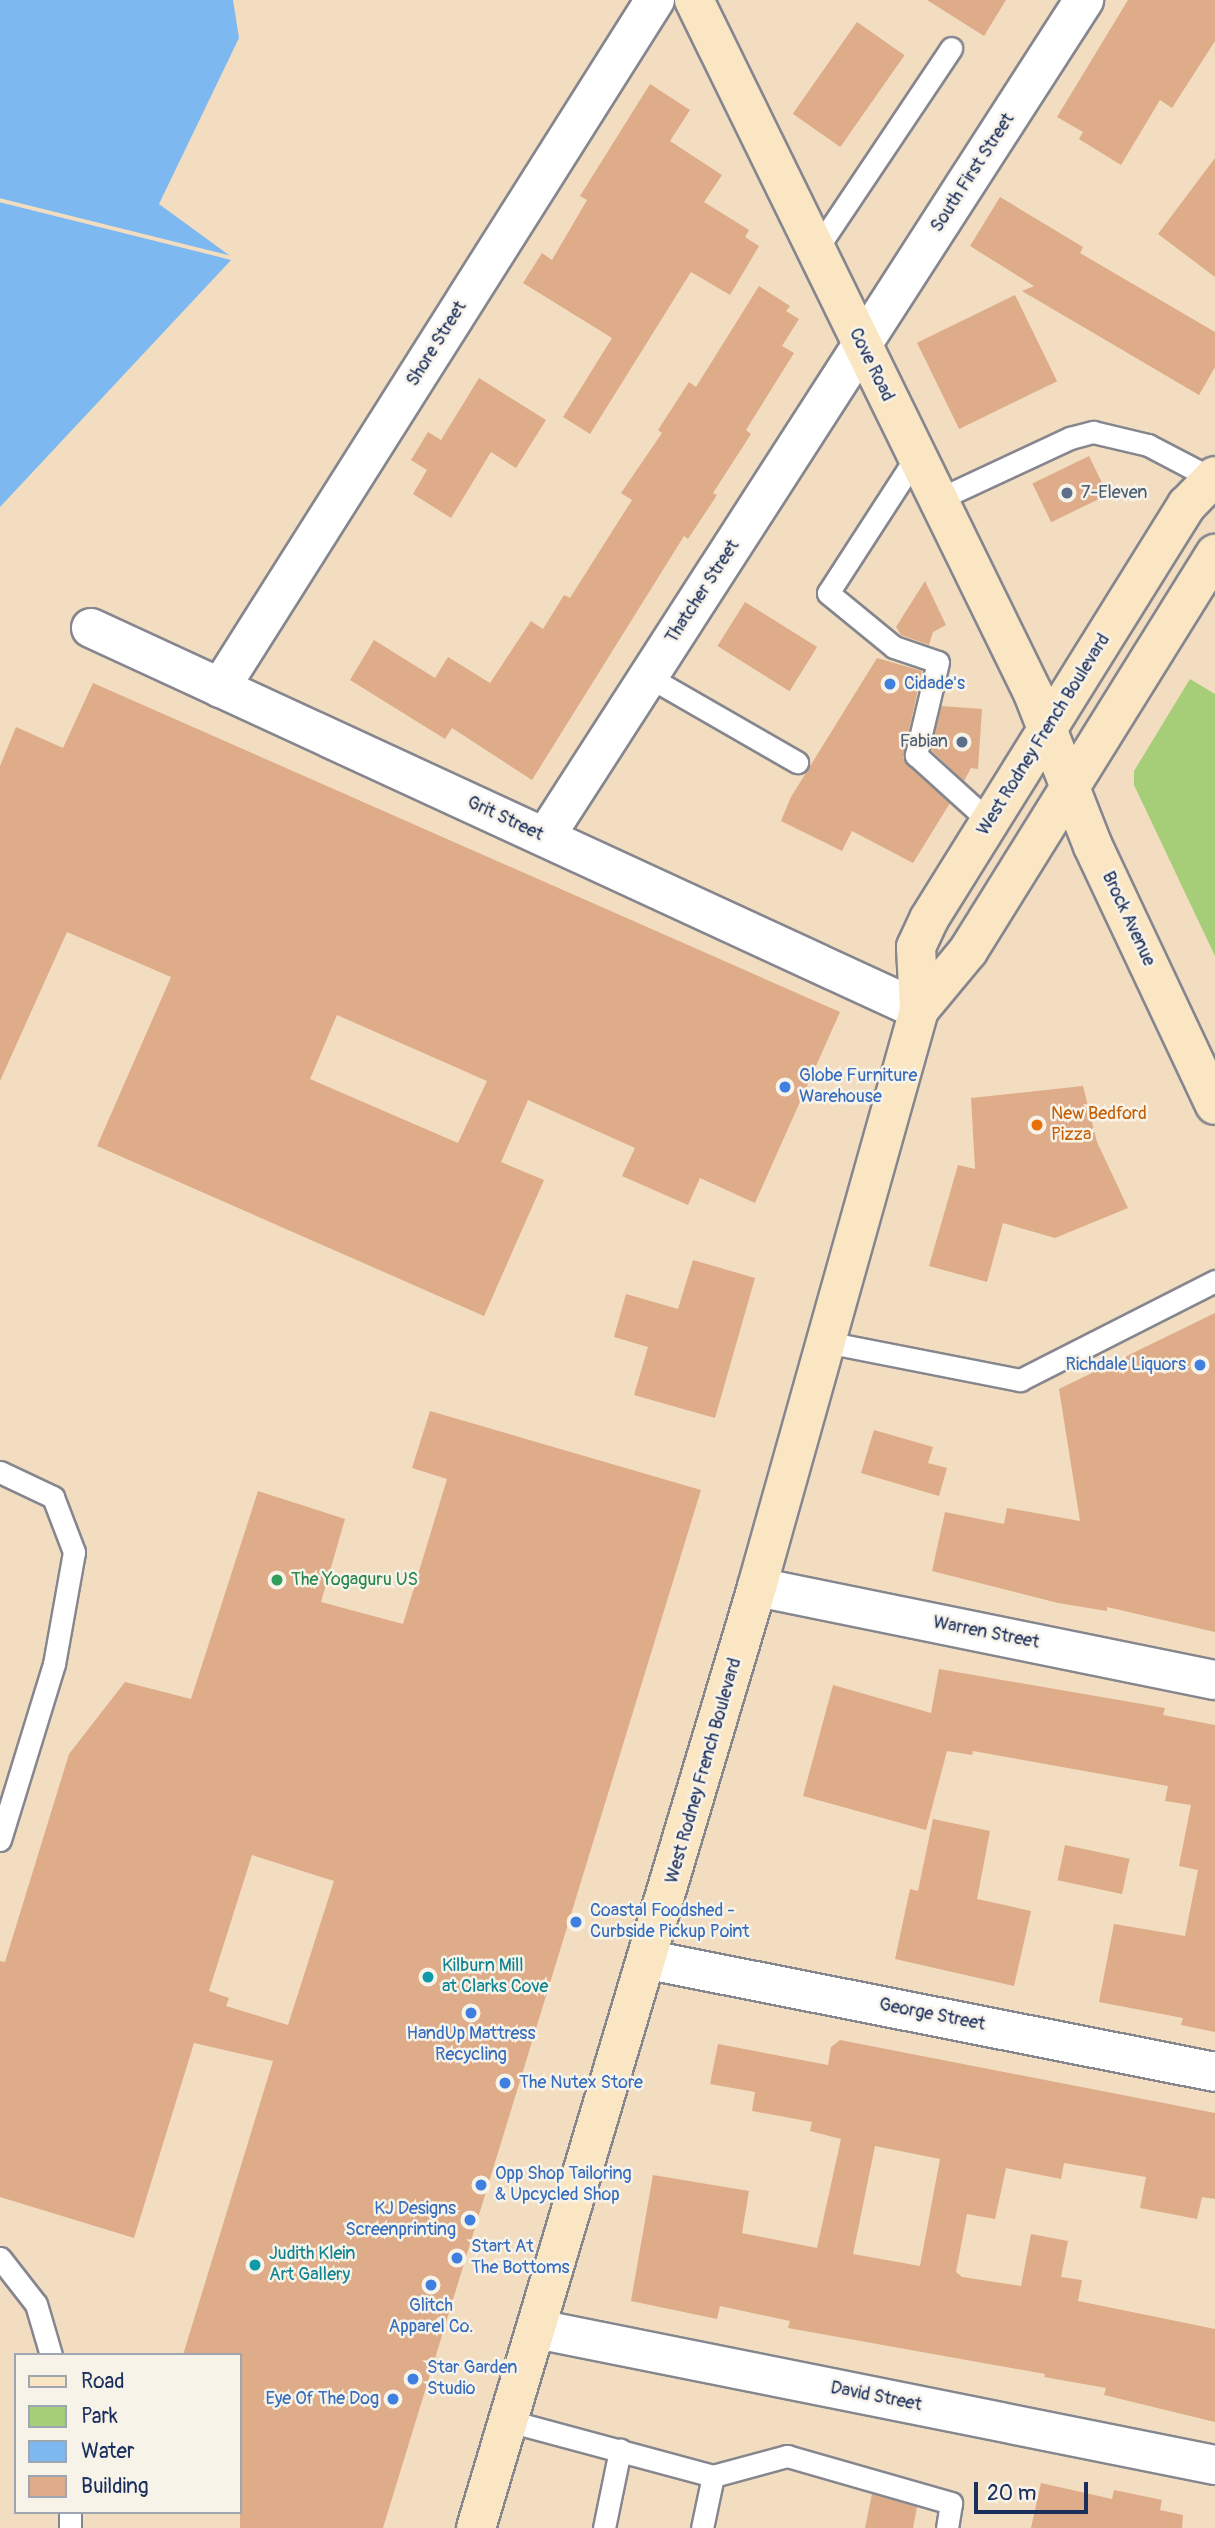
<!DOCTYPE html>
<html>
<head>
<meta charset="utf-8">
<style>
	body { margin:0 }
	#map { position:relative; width:1215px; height:2528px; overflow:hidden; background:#f2ddc0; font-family:Pangolin,sans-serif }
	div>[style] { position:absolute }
	.green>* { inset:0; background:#a6ce79 }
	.water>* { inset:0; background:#7db9f0 }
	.pier>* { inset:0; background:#f2ddc0; transform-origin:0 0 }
	.building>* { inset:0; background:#deac88; transform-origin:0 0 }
	.roads { filter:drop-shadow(2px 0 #86868f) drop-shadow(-2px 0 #86868f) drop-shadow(0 2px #86868f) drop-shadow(0 -2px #86868f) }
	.service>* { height:21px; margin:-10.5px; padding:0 10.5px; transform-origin:10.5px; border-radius:10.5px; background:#fff }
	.minor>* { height:38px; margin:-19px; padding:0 19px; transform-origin:19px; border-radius:19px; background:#fff }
	.secondary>* { height:38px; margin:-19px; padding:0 19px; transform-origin:19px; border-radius:19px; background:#fbe6c3 }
	.dots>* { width:19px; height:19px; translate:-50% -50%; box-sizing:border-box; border:4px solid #f7f3e8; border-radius:50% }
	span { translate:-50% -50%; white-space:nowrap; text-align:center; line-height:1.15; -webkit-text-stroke:5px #f7f3e8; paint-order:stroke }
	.street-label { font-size:18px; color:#1b2f5e }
	.service-label { font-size:18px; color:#4e5e75 }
	.left { translate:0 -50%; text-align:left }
	.right { translate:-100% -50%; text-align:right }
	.shop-label { font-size:18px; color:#366cbe }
	.food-label { font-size:18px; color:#c56008 }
	.leisure-label { font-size:18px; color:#27864d }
	.culture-label { font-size:18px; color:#0d838f }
	.legend { position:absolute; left:14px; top:2353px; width:228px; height:161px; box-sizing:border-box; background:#f7f3e8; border:2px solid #9fa5b1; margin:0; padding:9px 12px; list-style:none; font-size:21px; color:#1b2f5e }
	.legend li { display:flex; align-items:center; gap:14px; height:35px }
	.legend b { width:35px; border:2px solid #9fa5b1 }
	.scale { position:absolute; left:974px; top:2482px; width:114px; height:32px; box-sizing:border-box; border:4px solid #1b2f5e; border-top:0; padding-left:9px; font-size:21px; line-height:24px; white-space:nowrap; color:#1b2f5e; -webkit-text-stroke:5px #f7f3e8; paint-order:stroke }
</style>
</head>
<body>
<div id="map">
	<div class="green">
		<div style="clip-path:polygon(1190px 679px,1215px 694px,1215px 956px,1134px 785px,1134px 771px)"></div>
	</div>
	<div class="water">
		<div style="clip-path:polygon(0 0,233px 0,239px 38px,159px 204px,233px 258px,0 507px)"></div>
	</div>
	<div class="pier">
		<div style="left:236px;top:257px;width:4px;height:344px;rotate:104deg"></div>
	</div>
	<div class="building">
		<div style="clip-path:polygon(927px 0,1006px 0,984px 36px)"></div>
		<div style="clip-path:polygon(1128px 0,1215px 0,1215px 41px,1172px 108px,1160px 100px,1121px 165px,1079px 139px,1083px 132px,1057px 117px)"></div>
		<div style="left:857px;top:22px;width:58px;height:112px;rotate:35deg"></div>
		<div style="clip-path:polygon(650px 84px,690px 110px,670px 141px,722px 175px,704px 202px,749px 230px,745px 237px,759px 246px,730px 295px,691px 272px,590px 434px,563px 417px,612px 338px,523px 283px,542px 253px,552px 260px,587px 200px,580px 196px)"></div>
		<div style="clip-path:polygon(1215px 158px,1215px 277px,1158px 234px)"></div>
		<div style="clip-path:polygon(1000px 197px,1083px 247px,1080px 253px,1215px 332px,1215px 367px,1199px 395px,1022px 291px,1034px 286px,970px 246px)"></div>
		<div style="clip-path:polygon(759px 286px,790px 306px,786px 311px,799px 319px,782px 346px,794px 353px,746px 430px,751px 434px,713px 493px,717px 495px,688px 539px,684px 536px,532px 780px,452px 728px,445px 739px,350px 680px,374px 640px,435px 678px,448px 657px,490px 683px,531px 621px,543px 629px,564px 595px,570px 598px,632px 500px,621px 493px,662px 433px,658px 430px,689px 382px,696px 387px)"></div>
		<div style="left:1015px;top:295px;width:96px;height:109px;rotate:64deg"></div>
		<div style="clip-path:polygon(479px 378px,546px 420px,516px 468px,491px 452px,451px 518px,413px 494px,427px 470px,411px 460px,428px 432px,441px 440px)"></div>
		<div style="left:1089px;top:456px;width:43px;height:63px;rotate:64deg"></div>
		<div style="clip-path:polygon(925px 581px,946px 625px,933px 632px,929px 645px,901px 635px,896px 627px)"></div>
		<div style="left:745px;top:602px;width:85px;height:52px;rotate:32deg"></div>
		<div style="clip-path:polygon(877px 658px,922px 671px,903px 758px,950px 803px,913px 863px,852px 831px,842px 851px,781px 821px,791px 797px)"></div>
		<div style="clip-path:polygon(evenodd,93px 683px,840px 1012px,755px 1203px,700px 1178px,688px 1205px,622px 1176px,635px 1148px,528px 1100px,501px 1162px,544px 1180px,484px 1316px,97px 1146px,171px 977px,67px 932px,0 1081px,0 766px,16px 727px,63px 748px,93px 683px,337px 1015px,487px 1081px,458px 1143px,310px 1079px,337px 1015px)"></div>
		<div style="clip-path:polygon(941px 706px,982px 709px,978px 769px,971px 768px,964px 781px,931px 750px)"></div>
		<div style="clip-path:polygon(1083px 1086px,1097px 1142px,1128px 1208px,1055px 1238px,1003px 1223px,987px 1282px,929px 1266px,958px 1165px,975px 1169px,971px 1098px)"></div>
		<div style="clip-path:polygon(693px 1260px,755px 1278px,715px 1418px,634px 1395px,648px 1347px,614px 1337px,626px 1294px,678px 1309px)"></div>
		<div style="clip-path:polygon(1215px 1313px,1215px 1632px,1107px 1607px,1107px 1611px,1058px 1603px,932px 1571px,945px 1512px,1004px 1524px,1007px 1508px,1080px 1521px,1059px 1389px)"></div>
		<div style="clip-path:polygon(evenodd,430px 1411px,701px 1490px,383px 2528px,240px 2528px,240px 2355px,183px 2355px,273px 2061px,194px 2043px,134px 2238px,0 2197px,0 1961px,5px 1962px,69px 1754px,125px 1682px,191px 1699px,258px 1491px,345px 1519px,321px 1602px,403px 1624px,447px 1479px,412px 1468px,430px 1411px,252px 1855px,334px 1881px,288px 2025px,226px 2006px,229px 1998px,209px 1991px,252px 1855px)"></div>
		<div style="clip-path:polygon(874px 1430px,933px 1447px,928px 1463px,947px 1468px,939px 1496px,861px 1473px)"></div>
		<div style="clip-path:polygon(939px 1669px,1165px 1708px,1163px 1715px,1215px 1725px,1215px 2032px,1181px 2025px,1183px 2018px,1099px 2002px,1114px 1924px,1185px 1936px,1198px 1870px,1179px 1866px,1191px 1805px,1165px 1801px,1168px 1786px,973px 1751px,972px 1755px,947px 1751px,926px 1830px,803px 1796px,833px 1685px,931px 1713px)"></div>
		<div style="clip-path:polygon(933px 1819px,990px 1831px,977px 1899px,1031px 1911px,1014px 1986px,895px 1959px,910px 1889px,918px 1891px)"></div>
		<div style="left:1065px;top:1845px;width:66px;height:36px;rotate:12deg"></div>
		<div style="clip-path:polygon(evenodd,840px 2040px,1215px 2113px,1215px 2199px,1202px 2197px,1197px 2219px,1140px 2208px,1146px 2177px,1064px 2163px,1061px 2179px,1006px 2168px,995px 2219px,967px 2214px,956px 2272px,962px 2277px,1021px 2286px,1031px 2234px,1068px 2241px,1061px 2277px,1082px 2280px,1078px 2301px,1215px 2329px,1215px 2422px,1104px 2395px,1106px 2388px,1044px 2377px,1045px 2374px,788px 2328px,790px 2321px,720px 2306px,717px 2319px,631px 2301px,653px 2175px,749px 2191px,742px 2233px,817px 2248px,841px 2139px,810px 2131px,812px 2122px,752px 2111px,755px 2092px,710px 2084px,718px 2044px,828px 2065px,831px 2047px,840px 2040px,875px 2146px,940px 2159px,920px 2266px,853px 2254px,875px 2146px)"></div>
		<div style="clip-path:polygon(1041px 2483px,1112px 2499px,1114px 2490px,1162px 2500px,1160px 2510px,1183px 2515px,1182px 2528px,1031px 2528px)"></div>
		<div style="clip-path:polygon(872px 2494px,917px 2507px,913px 2528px,865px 2528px)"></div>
	</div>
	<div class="roads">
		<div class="service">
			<div style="left:816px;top:250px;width:243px;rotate:-56.2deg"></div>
			<div style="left:916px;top:457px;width:162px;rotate:122.9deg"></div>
			<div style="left:828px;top:593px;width:85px;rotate:39.3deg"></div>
			<div style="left:894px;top:647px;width:46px;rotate:18.8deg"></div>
			<div style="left:938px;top:662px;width:96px;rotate:103.3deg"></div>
			<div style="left:916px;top:755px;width:100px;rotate:42.2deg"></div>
			<div style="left:937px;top:500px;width:147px;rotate:-25deg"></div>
			<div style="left:1070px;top:438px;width:24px;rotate:-15deg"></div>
			<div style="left:1093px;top:432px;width:57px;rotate:13.3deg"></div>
			<div style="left:1148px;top:445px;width:73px;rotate:27.6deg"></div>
			<div style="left:649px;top:677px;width:171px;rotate:29.9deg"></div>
			<div style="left:826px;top:1342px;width:198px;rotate:11.1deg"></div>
			<div style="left:1020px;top:1380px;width:219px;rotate:-26.9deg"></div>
			<div style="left:0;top:1472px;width:59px;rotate:25.3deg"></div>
			<div style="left:53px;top:1497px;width:59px;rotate:69.1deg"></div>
			<div style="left:74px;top:1552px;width:114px;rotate:100.1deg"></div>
			<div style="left:54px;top:1664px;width:184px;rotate:107.1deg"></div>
			<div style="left:0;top:2258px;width:58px;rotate:52deg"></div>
			<div style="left:36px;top:2304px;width:53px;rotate:73.6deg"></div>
			<div style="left:509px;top:2421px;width:211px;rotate:15.1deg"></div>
			<div style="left:713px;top:2476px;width:53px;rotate:101.9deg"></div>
			<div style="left:713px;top:2476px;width:77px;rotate:-15.1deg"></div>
			<div style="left:787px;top:2456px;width:171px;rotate:16deg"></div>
			<div style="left:951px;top:2503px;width:25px;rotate:99deg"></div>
			<div style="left:70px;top:2512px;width:16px;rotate:90deg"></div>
			<div style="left:604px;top:2528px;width:80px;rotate:-78.4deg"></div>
		</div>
		<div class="minor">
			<div style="left:91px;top:628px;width:912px;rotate:24.77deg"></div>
			<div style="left:220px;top:688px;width:814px;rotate:-57.7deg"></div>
			<div style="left:545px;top:837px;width:996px;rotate:-57.22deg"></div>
			<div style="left:757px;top:1587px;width:467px;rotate:11.5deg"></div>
			<div style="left:649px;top:1960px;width:577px;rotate:11.19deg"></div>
			<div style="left:537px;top:2329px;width:692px;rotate:11.34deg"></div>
		</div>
		<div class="secondary">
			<div style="left:694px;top:0;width:771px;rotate:63.93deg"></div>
			<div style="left:1033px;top:693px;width:164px;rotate:68.6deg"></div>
			<div style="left:1093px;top:846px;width:286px;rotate:64.8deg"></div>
			<div style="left:919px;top:1010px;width:77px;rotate:-50.3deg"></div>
			<div style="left:968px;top:951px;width:468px;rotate:-58.1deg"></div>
			<div style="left:476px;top:2528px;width:982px;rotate:-73.37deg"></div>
			<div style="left:757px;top:1587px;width:599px;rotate:-74.32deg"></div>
			<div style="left:919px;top:1010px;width:63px;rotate:-92.7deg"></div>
			<div style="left:916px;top:947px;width:31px;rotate:-65deg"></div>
			<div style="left:929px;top:919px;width:488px;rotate:-58.1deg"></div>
			<div style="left:1187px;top:505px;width:40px;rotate:-46deg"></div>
		</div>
	</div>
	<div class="dots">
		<div style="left:1067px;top:493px;background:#5c6f8a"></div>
		<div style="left:890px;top:684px;background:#3f7fe0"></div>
		<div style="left:962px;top:742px;background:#5c6f8a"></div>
		<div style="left:785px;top:1087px;background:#3f7fe0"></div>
		<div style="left:1037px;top:1125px;background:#e8710a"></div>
		<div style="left:1200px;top:1365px;background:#3f7fe0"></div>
		<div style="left:277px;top:1580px;background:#2e9e5b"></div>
		<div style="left:576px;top:1922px;background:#3f7fe0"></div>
		<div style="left:428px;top:1977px;background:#0f9aa8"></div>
		<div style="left:471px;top:2013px;background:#3f7fe0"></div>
		<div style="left:505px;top:2083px;background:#3f7fe0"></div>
		<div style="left:481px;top:2185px;background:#3f7fe0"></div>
		<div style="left:470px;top:2220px;background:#3f7fe0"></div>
		<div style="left:457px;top:2258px;background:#3f7fe0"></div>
		<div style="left:255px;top:2265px;background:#0f9aa8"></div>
		<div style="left:431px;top:2285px;background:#3f7fe0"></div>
		<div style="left:413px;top:2379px;background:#3f7fe0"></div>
		<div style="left:393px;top:2399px;background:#3f7fe0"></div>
	</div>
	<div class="street-label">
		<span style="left:973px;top:173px;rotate:-57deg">South First Street</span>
		<span style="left:437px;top:344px;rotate:-58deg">Shore Street</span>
		<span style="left:871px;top:365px;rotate:64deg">Cove Road</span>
		<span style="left:703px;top:592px;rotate:-57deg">Thatcher Street</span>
		<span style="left:1044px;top:735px;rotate:-58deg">West Rodney French Boulevard</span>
		<span style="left:505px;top:819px;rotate:25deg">Grit Street</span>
		<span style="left:1128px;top:919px;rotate:65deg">Brock Avenue</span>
		<span style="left:986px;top:1633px;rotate:11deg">Warren Street</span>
		<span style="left:704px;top:1771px;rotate:-74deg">West Rodney French Boulevard</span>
		<span style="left:932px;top:2015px;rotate:11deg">George Street</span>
		<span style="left:876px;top:2397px;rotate:11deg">David Street</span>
	</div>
	<div class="service-label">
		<span class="left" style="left:1081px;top:493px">7-Eleven</span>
		<span class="right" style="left:948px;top:742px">Fabian</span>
	</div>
	<div class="shop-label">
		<span class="left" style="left:904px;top:684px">Cidade's</span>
		<span class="left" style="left:799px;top:1087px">Globe Furniture<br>Warehouse</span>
		<span class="right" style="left:1186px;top:1365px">Richdale Liquors</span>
		<span class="left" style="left:590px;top:1922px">Coastal Foodshed -<br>Curbside Pickup Point</span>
		<span style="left:471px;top:2045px">HandUp Mattress<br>Recycling</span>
		<span class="left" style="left:519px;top:2083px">The Nutex Store</span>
		<span class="left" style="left:495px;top:2185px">Opp Shop Tailoring<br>&amp; Upcycled Shop</span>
		<span class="right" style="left:456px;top:2220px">KJ Designs<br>Screenprinting</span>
		<span class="left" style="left:471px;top:2258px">Start At<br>The Bottoms</span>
		<span style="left:431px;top:2317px">Glitch<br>Apparel Co.</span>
		<span class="left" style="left:427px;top:2379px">Star Garden<br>Studio</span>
		<span class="right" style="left:379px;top:2399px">Eye Of The Dog</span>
	</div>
	<div class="food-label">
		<span class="left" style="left:1051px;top:1125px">New Bedford<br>Pizza</span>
	</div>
	<div class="leisure-label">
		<span class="left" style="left:291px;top:1580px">The Yogaguru US</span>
	</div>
	<div class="culture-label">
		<span class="left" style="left:442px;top:1977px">Kilburn Mill<br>at Clarks Cove</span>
		<span class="left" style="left:269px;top:2265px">Judith Klein<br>Art Gallery</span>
	</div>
	<ul class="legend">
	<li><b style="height:9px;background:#fbe6c3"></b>Road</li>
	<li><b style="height:19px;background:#a6ce79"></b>Park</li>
	<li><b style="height:19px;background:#7db9f0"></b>Water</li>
	<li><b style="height:19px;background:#deac88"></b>Building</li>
	</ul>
	<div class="scale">20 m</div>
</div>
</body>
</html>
